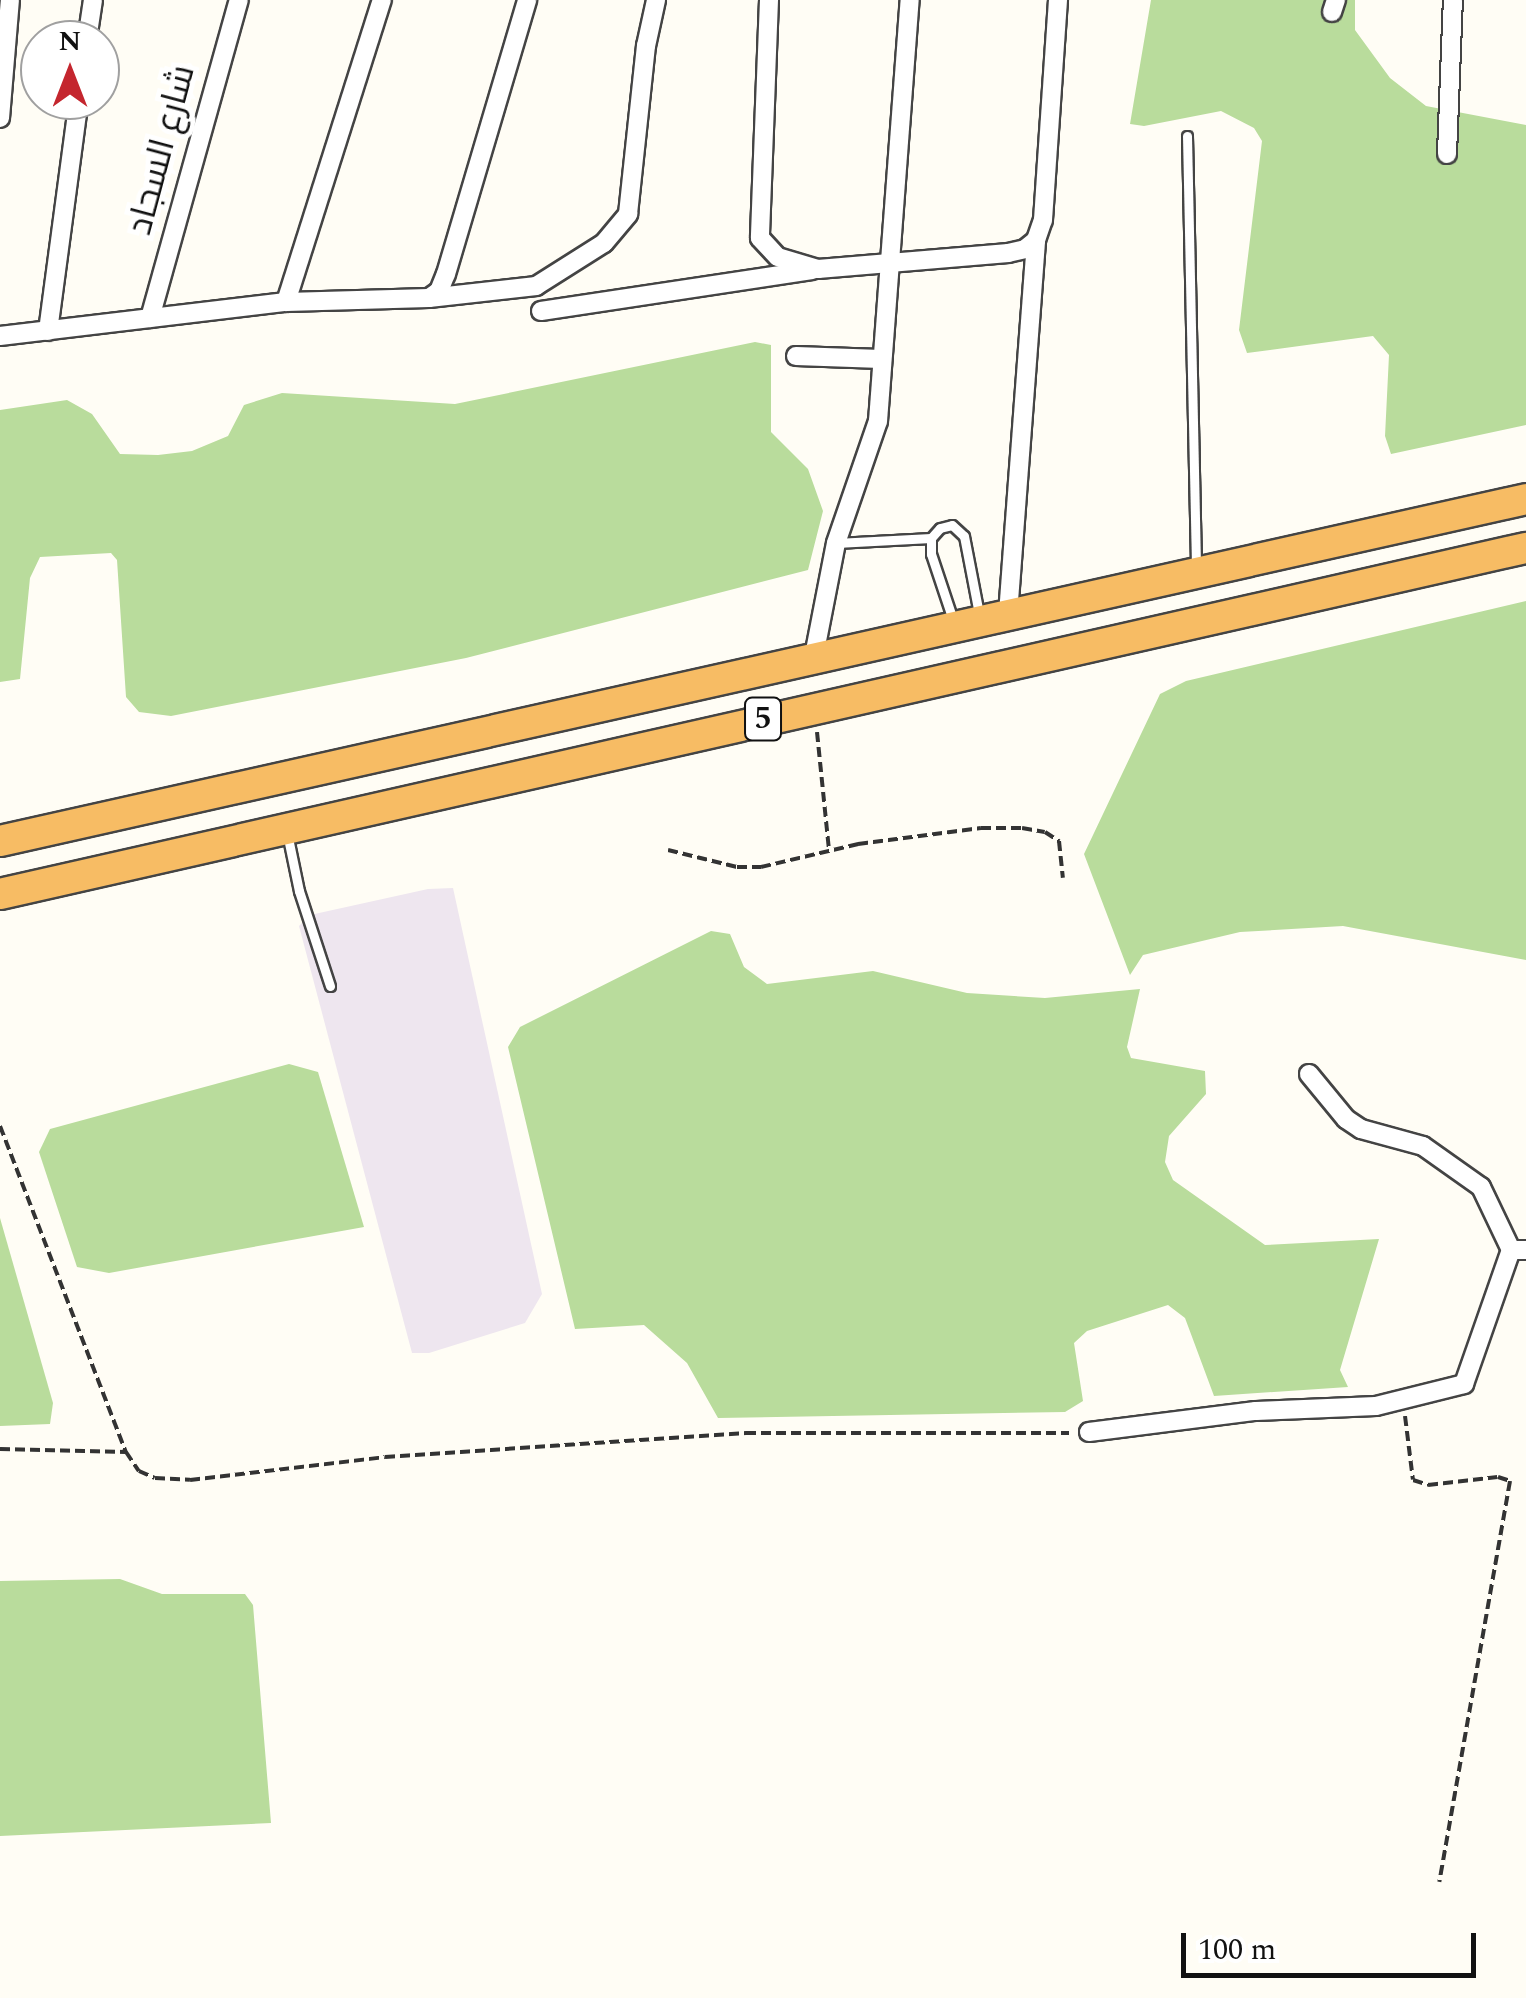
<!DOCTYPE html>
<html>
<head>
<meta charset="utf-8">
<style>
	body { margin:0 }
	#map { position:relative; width:1526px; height:1998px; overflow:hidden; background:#fffdf5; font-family:Spectral,Cairo,serif }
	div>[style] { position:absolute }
	.industrial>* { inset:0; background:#eee6ef }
	.forest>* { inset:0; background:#b9dc9c }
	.path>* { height:4px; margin-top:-2px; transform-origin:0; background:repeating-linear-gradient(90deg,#333 0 10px,transparent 0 15px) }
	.roads { filter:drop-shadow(2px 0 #444) drop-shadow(-2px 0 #444) drop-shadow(0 2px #444) drop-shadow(0 -2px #444) }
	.service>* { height:9px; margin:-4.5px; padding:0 4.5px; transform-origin:4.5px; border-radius:4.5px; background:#fff }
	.minor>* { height:18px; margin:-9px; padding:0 9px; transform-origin:9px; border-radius:9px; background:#fff }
	.trunk>* { height:30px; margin:-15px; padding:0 15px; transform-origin:15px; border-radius:15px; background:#f7bc64 }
	span { translate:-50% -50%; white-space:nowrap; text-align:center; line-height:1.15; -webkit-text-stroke:10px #fff; paint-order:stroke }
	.shield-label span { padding:2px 8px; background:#fff; border:2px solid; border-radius:8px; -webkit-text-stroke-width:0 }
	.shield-label { font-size:32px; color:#111; font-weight:700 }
	.street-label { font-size:35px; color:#111 }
	.north { position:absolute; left:20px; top:20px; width:100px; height:100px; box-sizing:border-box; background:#fff; border:2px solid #a0a0a0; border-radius:50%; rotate:0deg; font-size:28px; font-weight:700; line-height:40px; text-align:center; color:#111 }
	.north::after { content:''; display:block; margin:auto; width:35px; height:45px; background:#c4262e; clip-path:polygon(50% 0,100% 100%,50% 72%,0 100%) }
	.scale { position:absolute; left:1181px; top:1933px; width:295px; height:45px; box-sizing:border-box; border:5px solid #111; border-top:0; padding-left:12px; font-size:30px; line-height:35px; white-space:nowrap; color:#111; -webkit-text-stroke:8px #fff; paint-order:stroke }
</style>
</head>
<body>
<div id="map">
	<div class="industrial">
		<div style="clip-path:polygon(453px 888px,542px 1294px,525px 1323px,429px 1353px,412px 1353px,299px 926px,310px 915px,428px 889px)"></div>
	</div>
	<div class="forest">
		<div style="clip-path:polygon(1151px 0,1355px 0,1355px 30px,1390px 78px,1426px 106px,1526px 125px,1526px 425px,1391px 454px,1385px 436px,1389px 355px,1373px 336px,1247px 353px,1239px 330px,1262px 141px,1254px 128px,1221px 111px,1144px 126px,1130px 124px)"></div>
		<div style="clip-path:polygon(755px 342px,771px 345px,771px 432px,808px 469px,823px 511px,808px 570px,466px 658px,171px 716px,139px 712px,126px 697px,117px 560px,111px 553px,40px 557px,30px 578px,20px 679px,0 682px,0 410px,67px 400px,92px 414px,120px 454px,158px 455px,192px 451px,228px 436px,244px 405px,282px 393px,455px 404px)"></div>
		<div style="clip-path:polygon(1526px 601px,1526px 960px,1343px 926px,1240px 932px,1143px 955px,1130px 975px,1084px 854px,1160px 694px,1186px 681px)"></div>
		<div style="clip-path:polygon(711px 931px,730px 934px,744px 967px,767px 984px,873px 971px,967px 993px,1045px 998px,1140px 989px,1127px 1047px,1131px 1058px,1205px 1071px,1206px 1094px,1169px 1136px,1165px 1162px,1173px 1180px,1265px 1245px,1379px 1239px,1340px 1370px,1348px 1387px,1214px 1396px,1185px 1318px,1168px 1305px,1087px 1331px,1074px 1343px,1083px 1401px,1065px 1412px,718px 1418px,687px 1363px,644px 1325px,575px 1329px,508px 1047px,520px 1027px)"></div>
		<div style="clip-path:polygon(289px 1064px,318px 1072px,364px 1227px,109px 1273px,77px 1267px,39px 1152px,50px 1129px)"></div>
		<div style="clip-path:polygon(0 1218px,53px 1403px,50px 1424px,0 1426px)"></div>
		<div style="clip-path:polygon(120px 1579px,162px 1594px,245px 1594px,253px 1605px,271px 1823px,0 1836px,0 1581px)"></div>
	</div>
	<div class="path">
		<div style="left:817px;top:732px;width:119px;rotate:84.2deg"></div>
		<div style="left:668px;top:850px;width:71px;rotate:13.8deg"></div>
		<div style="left:737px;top:867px;width:24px"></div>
		<div style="left:761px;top:867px;width:100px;rotate:-13.3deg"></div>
		<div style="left:858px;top:844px;width:124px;rotate:-7.4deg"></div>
		<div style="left:981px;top:828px;width:41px"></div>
		<div style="left:1022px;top:828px;width:23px;rotate:10deg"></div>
		<div style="left:1045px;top:832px;width:17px;rotate:33deg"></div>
		<div style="left:1059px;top:841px;width:37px;rotate:84deg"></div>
		<div style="left:0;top:1126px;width:350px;rotate:68.9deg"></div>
		<div style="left:126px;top:1452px;width:23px;rotate:56deg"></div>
		<div style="left:139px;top:1471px;width:17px;rotate:24deg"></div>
		<div style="left:155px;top:1478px;width:35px;rotate:3deg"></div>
		<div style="left:190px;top:1480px;width:196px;rotate:-6.7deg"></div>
		<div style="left:385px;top:1457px;width:362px;rotate:-3.8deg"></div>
		<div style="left:746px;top:1433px;width:323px"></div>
		<div style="left:1405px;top:1416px;width:64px;rotate:82.9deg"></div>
		<div style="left:1413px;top:1480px;width:16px;rotate:18deg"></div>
		<div style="left:1428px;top:1485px;width:70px;rotate:-6.5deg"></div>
		<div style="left:1498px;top:1477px;width:13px;rotate:18deg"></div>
		<div style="left:1510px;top:1481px;width:407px;rotate:100deg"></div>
		<div style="left:0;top:1449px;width:126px;rotate:1.4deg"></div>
	</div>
	<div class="roads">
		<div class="service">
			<div style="left:1187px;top:136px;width:429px;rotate:88.8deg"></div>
			<div style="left:836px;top:543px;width:95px;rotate:-3deg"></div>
			<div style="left:954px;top:623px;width:73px;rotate:-108.4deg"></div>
			<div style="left:931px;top:554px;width:16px;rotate:-90deg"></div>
			<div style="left:931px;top:538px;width:13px;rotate:-48deg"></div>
			<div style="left:940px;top:528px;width:12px;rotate:-14deg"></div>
			<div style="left:952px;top:525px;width:16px;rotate:43deg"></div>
			<div style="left:964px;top:536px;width:79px;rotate:79.1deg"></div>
			<div style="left:287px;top:833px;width:59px;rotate:78.3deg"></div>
			<div style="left:299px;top:891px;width:100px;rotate:71.9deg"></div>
		</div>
		<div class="minor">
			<div style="left:769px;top:0;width:238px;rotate:92.2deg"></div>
			<div style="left:760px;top:238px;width:26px;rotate:47deg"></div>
			<div style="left:778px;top:257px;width:42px;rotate:16.7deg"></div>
			<div style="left:818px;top:269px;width:191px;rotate:-4.8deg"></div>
			<div style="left:1008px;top:253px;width:17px;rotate:-13deg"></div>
			<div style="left:1025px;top:249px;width:14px;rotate:-39deg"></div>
			<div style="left:1036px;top:240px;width:21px;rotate:-71deg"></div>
			<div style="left:1043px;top:220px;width:221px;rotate:-86.1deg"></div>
			<div style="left:1332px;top:12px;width:13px;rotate:-72deg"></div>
			<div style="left:87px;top:40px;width:40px;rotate:-81.5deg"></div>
			<div style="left:0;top:118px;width:118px;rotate:-85.2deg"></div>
			<div style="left:1447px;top:154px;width:154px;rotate:-87.8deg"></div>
			<div style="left:429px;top:298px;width:108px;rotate:-6.4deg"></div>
			<div style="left:536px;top:286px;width:80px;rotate:-32.3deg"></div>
			<div style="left:604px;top:243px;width:38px;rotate:-50deg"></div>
			<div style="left:628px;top:214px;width:169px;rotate:-83.9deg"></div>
			<div style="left:646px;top:46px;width:47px;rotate:-77.7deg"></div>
			<div style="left:286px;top:302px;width:317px;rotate:-72.4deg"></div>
			<div style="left:541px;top:311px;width:274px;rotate:-8.6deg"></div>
			<div style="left:150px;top:318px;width:330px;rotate:-74.4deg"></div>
			<div style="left:48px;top:331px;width:233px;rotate:-82.4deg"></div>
			<div style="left:0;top:336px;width:288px;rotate:-6.8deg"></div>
			<div style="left:286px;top:302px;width:143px;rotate:-1.6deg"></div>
			<div style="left:429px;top:298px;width:12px;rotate:-35deg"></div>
			<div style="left:439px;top:291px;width:18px;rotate:-68deg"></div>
			<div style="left:446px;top:274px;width:286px;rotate:-73.5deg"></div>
			<div style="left:796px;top:356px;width:85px;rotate:2deg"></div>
			<div style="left:1008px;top:614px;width:375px;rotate:-85.7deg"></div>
			<div style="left:814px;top:656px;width:115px;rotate:-79deg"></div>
			<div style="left:836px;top:543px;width:129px;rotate:-71deg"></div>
			<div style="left:878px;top:421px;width:422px;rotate:-85.7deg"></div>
			<div style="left:1309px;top:1074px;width:58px;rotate:50.6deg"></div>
			<div style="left:1346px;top:1119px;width:18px;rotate:34deg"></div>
			<div style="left:1361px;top:1129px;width:64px;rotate:15.3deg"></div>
			<div style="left:1423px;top:1146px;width:71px;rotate:35.3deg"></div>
			<div style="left:1481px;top:1187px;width:70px;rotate:64.5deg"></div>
			<div style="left:1511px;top:1250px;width:15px"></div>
			<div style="left:1089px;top:1432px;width:168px;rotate:-7.2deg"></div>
			<div style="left:1256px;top:1411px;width:120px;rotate:-2.4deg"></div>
			<div style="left:1376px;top:1406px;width:91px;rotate:-14deg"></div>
			<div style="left:1464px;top:1384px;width:142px;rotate:-70.7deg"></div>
		</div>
		<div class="trunk">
			<div style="left:0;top:841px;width:1564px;rotate:-12.63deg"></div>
			<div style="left:0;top:894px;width:1565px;rotate:-12.78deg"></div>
		</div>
	</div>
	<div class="shield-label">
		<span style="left:763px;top:719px">5</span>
	</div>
	<div class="street-label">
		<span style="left:162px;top:150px;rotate:-75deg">شارع السجاد</span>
	</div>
	<div class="north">N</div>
	<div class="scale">100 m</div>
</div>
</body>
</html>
